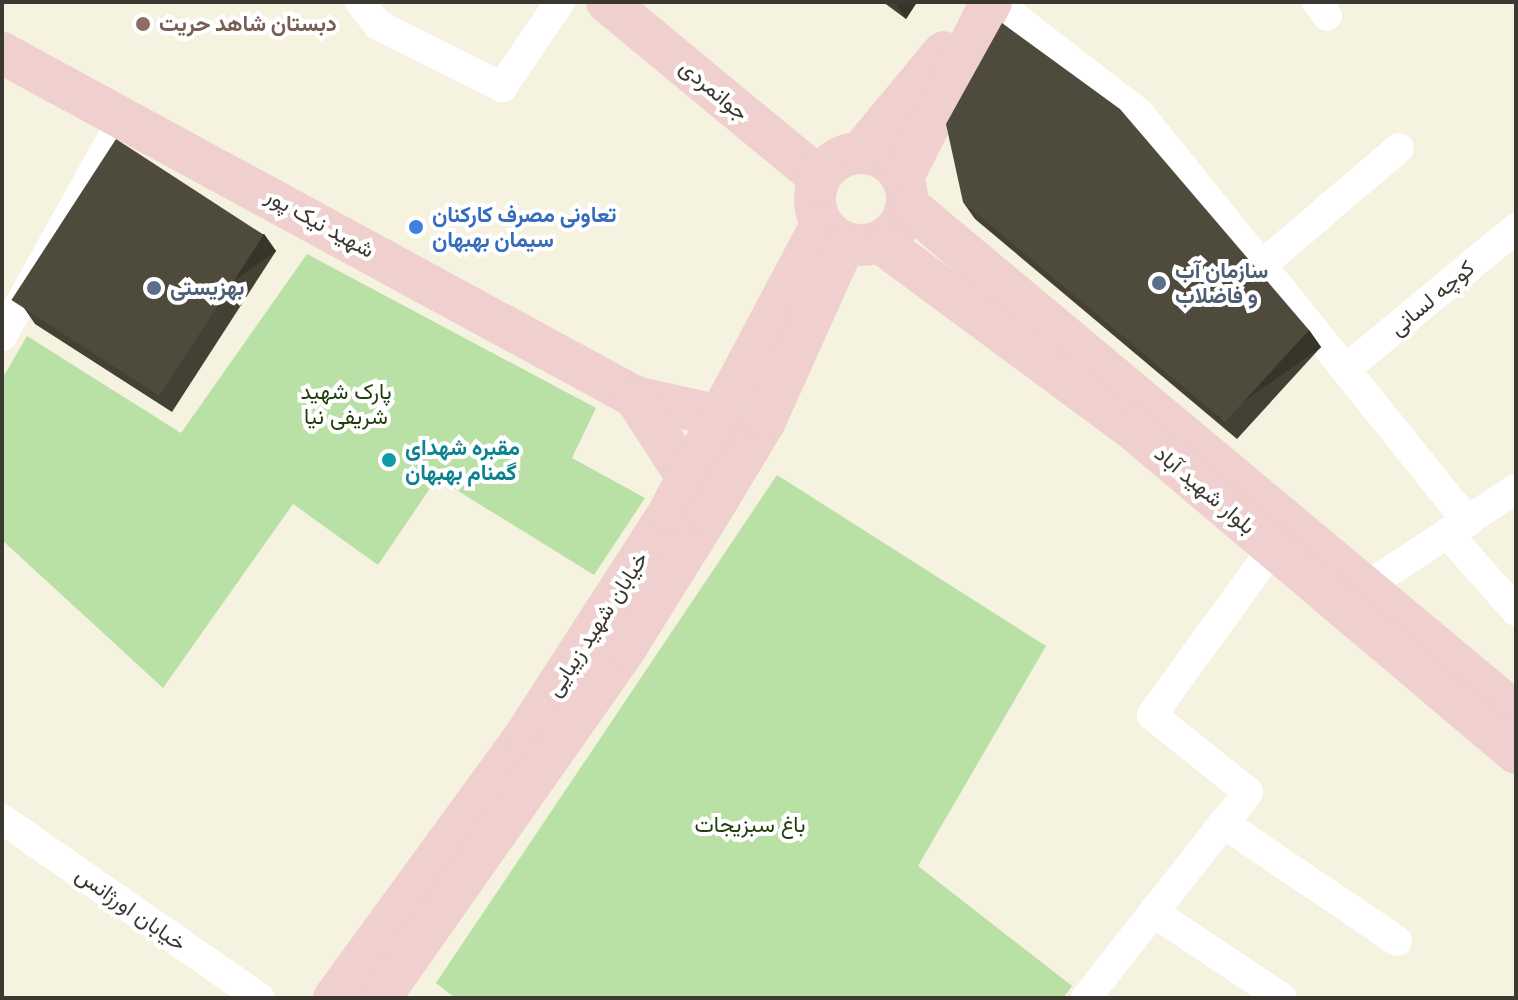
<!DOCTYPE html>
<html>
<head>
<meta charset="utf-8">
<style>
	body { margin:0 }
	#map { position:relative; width:1518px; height:1000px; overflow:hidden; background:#f6f2e0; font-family:Poppins,Vazirmatn,sans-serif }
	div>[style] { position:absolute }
	.green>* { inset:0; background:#b9e1a5 }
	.street>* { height:30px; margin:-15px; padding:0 15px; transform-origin:15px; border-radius:15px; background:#fff }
	.secondary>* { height:42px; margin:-21px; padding:0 21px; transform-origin:21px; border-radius:21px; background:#efd0ce }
	.secondary>.ring { margin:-21px; padding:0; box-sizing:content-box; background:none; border:42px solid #efd0ce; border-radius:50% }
	.wall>* { inset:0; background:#444034 }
	.shaded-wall>* { inset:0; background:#37342a; transform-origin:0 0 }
	.building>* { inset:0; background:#4f4b3c; transform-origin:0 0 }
	.dots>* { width:22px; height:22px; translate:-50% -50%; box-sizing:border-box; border:4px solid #fff; border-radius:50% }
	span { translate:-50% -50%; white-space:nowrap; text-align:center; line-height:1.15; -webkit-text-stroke:8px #fff; paint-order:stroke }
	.education-label { font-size:22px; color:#785e54; font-weight:700 }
	.left { translate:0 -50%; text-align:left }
	.street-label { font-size:22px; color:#3a3831 }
	.shop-label { font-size:22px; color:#366cbe; font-weight:700 }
	.service-label { font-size:22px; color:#4e5e75; font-weight:700 }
	.park-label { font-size:22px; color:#1f3d0a }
	.culture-label { font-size:22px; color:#0d838f; font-weight:700 }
	.frame { position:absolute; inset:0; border:4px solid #3a3831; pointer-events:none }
</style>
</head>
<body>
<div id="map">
	<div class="green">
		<div style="clip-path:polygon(307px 254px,596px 408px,572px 458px,645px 498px,594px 575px,437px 478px,378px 565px,293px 504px,163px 688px,2px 540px,2px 379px,27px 336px,181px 433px)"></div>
		<div style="clip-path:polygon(777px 475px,1046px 646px,918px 866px,1072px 986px,1063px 998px,455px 998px,436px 983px)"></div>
	</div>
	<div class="street">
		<div style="left:360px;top:2px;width:29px;rotate:52deg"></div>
		<div style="left:378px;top:25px;width:139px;rotate:26.6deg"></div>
		<div style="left:502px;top:87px;width:103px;rotate:-55.7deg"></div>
		<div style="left:995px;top:2px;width:182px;rotate:37.6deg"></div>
		<div style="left:1139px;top:113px;width:525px;rotate:51.19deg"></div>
		<div style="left:1317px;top:2px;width:17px;rotate:54deg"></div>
		<div style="left:1262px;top:265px;width:180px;rotate:-40.5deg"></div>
		<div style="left:2px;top:336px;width:253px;rotate:-60.9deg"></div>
		<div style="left:1347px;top:368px;width:219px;rotate:-39.6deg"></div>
		<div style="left:1447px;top:533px;width:104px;rotate:48.5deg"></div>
		<div style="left:1368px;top:585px;width:176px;rotate:-33deg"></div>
		<div style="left:2px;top:819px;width:314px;rotate:34.8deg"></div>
		<div style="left:1223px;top:823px;width:210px;rotate:34.1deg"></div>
		<div style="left:1153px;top:912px;width:155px;rotate:33.7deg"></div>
		<div style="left:1086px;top:998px;width:262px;rotate:-51.8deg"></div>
		<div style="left:1248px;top:792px;width:123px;rotate:-141.3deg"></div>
		<div style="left:1152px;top:715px;width:206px;rotate:-54.1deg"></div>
	</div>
	<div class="secondary">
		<div style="left:607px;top:2px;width:276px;rotate:39.6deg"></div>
		<div style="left:2px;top:53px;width:720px;rotate:28.52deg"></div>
		<div style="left:635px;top:397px;width:91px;rotate:12.7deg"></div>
		<div class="ring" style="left:815px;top:153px;width:50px;height:50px"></div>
		<div style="left:860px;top:153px;width:131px;rotate:-50.3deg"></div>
		<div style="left:903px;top:177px;width:196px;rotate:-63.3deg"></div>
		<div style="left:909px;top:206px;width:791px;rotate:39.87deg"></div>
		<div style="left:881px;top:243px;width:316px;rotate:36.5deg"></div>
		<div style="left:1135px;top:431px;width:499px;rotate:40.2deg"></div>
		<div style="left:635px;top:397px;width:98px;rotate:57.1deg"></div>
		<div style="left:334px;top:998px;width:324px;rotate:-53.9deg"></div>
		<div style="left:525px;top:736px;width:264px;rotate:-57.2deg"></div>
		<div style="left:668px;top:514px;width:327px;rotate:-62.1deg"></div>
		<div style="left:380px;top:998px;width:430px;rotate:-54.9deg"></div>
		<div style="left:627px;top:646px;width:153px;rotate:-58.1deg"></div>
		<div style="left:708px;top:516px;width:111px;rotate:-59deg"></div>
		<div style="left:765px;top:421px;width:195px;rotate:-65.8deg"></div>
	</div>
	<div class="wall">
		<div style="clip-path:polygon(883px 2px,917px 2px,906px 19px)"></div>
		<div style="clip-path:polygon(963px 202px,1309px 330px,1321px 347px,1237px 439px,975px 219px)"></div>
		<div style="clip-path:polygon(264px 234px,276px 251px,172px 412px,35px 324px,24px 308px)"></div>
	</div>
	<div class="shaded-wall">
		<div style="clip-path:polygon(899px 2px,917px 2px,906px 19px,897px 6px)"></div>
		<div style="left:264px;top:234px;width:21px;height:193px;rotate:55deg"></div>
		<div style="left:1309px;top:330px;width:21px;height:125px;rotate:55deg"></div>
	</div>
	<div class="building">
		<div style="clip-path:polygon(1002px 23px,1120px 109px,1309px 330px,1225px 422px,963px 202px,946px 124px)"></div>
		<div style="left:116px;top:139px;width:176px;height:192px;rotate:33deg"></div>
	</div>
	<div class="dots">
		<div style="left:143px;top:24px;background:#8d6e63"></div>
		<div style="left:416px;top:227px;background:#3f7fe0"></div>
		<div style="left:1159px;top:283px;background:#5c6f8a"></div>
		<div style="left:154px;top:288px;background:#5c6f8a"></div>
		<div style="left:389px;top:460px;background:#0f9aa8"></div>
	</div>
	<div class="education-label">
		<span class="left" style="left:159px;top:24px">دبستان شاهد حریت</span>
	</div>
	<div class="street-label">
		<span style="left:714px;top:90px;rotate:40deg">جوانمردی</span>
		<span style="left:320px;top:223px;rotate:29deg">شهید نیک پور</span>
		<span style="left:1432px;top:298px;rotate:-40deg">کوچه لسانی</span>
		<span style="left:1205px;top:490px;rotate:40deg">بلوار شهید آباد</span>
		<span style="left:597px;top:624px;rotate:-57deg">خیابان شهید زیبایی</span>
		<span style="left:131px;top:909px;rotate:35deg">خیابان اورژانس</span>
	</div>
	<div class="shop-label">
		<span class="left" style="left:432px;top:227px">تعاونی مصرف کارکنان<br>سیمان بهبهان</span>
	</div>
	<div class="service-label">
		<span class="left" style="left:1175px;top:283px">سازمان آب<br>و فاضلاب</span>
		<span class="left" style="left:170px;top:288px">بهزیستی</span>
	</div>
	<div class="park-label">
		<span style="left:346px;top:404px">پارک شهید<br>شریفی نیا</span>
		<span style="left:750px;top:825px">باغ سبزیجات</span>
	</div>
	<div class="culture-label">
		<span class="left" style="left:405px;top:460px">مقبره شهدای<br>گمنام بهبهان</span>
	</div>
	<div class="frame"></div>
</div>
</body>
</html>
